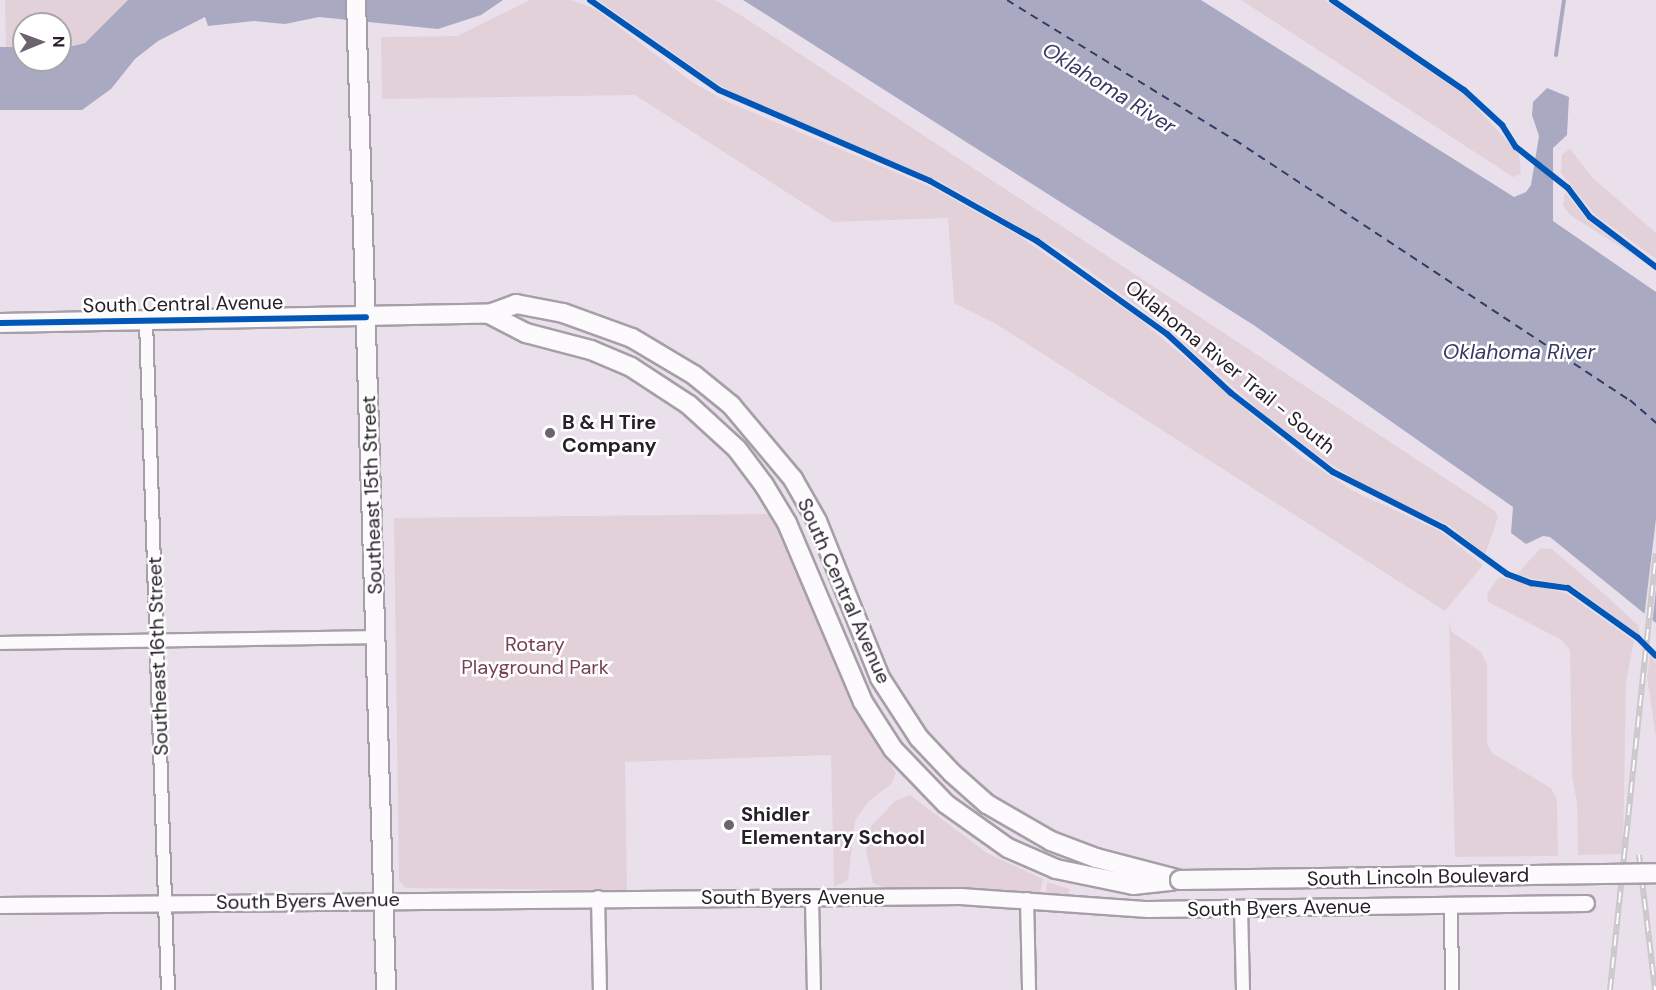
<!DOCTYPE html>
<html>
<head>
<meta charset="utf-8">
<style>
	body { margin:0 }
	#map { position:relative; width:1656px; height:990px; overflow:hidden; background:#eae0ec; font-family:"DM Sans",sans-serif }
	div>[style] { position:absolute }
	.green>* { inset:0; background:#e3d1d9 }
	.water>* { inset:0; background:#a9aac2 }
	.pier>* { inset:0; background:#eae0ec }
	.stream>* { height:4px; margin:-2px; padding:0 2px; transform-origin:2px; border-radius:2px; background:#a9aac2 }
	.ferry>* { height:1.5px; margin-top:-0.75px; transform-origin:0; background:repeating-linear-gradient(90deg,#333a63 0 8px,transparent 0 14px) }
	.roads { filter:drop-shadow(2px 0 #a79fa8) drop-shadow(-2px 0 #a79fa8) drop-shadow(0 2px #a79fa8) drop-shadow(0 -2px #a79fa8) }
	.minor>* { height:12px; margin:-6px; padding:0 6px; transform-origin:6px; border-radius:6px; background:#fcfafc }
	.tertiary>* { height:15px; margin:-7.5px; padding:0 7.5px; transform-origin:7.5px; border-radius:7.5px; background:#fcfafc }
	.secondary>* { height:18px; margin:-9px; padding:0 9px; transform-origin:9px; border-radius:9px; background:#fcfafc }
	.rail>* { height:6px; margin-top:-3px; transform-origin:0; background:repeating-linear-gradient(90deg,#fff 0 11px,#cbc7cb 0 22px); box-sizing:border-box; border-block:2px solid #cbc7cb }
	.bridges { filter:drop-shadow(2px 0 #a79fa8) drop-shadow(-2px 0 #a79fa8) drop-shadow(0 2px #a79fa8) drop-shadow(0 -2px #a79fa8) }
	.secondary-bridge>* { height:18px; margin:-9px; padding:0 9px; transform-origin:9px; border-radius:9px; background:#fcfafc }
	.cycleway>* { height:6px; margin:-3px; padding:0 3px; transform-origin:3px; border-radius:3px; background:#0057b8 }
	.dots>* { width:16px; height:16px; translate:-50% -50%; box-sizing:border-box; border:3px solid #fff; border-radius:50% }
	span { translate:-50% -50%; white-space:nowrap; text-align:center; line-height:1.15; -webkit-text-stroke:5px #fff; paint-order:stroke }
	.street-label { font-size:20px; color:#272029 }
	.poi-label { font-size:20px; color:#272029; font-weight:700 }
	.left { translate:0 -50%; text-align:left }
	.park-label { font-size:20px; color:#774352 }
	.water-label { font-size:21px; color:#333a63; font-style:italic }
	.north { position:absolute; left:12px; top:12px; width:60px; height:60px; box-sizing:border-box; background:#fff; border:2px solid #a9a6a9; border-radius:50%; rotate:89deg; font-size:16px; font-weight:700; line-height:24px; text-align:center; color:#272029 }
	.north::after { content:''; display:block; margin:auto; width:21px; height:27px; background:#6b636d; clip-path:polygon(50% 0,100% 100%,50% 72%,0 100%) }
</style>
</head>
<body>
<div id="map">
	<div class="green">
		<div style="clip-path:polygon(5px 0,128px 0,85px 43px,60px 49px,60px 24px,24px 24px,24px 47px,6px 47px)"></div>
		<div style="clip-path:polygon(530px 0,571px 0,595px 9px,695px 84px,728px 102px,933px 188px,1016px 234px,1138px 318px,1302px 457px,1353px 491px,1440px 531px,1483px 565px,1445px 611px,996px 324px,954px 303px,948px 218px,833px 222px,635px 95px,382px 99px,381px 37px,457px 36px)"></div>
		<div style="clip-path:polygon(598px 0,715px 0,739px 14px,1495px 511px,1498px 517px,1485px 555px,1450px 526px,1376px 492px,1327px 462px,1268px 418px,1159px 322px,1063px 252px,941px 182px,753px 103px,719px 85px)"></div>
		<div style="clip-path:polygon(1241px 0,1325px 0,1466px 96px,1519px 154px,1521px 174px,1513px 177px)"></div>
		<div style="clip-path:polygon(1570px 149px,1593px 178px,1656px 233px,1656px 259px,1595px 215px,1561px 173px,1562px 154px)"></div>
		<div style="clip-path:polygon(1565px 192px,1588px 221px,1646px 263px,1570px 215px,1563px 205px)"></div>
		<div style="clip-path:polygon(772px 514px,843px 684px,896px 773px,892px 783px,868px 802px,855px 821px,848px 880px,834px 887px,831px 755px,625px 762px,627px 890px,406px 888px,399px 881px,394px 518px)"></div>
		<div style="clip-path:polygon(1541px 548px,1552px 549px,1593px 584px,1638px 625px,1640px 636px,1574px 587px,1516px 575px)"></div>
		<div style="clip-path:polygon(1499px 577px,1566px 593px,1634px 641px,1626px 682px,1623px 854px,1578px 855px,1577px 803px,1572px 776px,1570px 650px,1560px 639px,1488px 602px,1487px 594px)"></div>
		<div style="clip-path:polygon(1449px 620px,1451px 631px,1481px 652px,1487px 665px,1487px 743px,1492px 753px,1551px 788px,1557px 800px,1558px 856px,1455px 857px)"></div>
		<div style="clip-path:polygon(1650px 654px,1656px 663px,1656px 737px,1647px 677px)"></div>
		<div style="clip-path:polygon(910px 795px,987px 853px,1043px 879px,1040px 893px,887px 889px,873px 883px,866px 850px,871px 826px,895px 801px)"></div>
		<div style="clip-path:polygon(1047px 882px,1070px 889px,1068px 897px,1046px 894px)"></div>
	</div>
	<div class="water">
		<div style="clip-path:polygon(128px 0,503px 0,481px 15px,438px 29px,319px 17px,285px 24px,254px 21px,208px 26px,205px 17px,158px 41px,135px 59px,111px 89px,82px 110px,0 110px,0 47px,24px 47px,24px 60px,60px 60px,60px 49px,85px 43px)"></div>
		<div style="clip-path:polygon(743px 0,1201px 0,1514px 197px,1526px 192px,1531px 185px,1539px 136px,1532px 115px,1533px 102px,1547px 88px,1569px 97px,1567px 135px,1553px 148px,1553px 221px,1656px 292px,1656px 623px,1550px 537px,1543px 536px,1526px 544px,1511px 533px,1513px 507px,1255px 326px)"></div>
	</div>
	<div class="pier">
		<div style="clip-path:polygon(1656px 519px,1656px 590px,1652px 624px,1644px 618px)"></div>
	</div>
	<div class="stream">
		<div style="left:1556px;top:55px;width:56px;rotate:-81.7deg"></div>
	</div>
	<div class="ferry">
		<div style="left:1007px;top:0;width:268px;rotate:31.6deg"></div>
		<div style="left:1235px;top:140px;width:473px;rotate:33.4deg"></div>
		<div style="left:1630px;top:400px;width:35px;rotate:41deg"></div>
	</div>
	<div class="roads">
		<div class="minor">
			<div style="left:146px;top:321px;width:669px;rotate:88.12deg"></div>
			<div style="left:0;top:643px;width:376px;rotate:-0.9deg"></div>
			<div style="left:598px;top:897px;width:93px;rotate:88.8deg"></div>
			<div style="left:812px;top:898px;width:92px;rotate:88.8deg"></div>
			<div style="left:1027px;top:899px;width:91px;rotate:88.7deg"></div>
			<div style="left:1451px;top:906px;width:84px;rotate:89.3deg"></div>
			<div style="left:1241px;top:908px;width:82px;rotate:88.6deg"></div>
		</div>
		<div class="tertiary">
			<div style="left:0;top:905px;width:960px;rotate:-0.54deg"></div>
			<div style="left:960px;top:896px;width:188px;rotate:4deg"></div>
			<div style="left:1148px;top:909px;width:438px;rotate:-0.8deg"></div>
		</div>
		<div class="secondary">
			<div style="left:356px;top:0;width:990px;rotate:88.26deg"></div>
			<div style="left:489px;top:314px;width:42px;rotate:27.2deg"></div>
			<div style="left:526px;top:333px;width:67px;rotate:14.7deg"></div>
			<div style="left:591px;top:350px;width:43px;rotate:23deg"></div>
			<div style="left:631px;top:367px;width:69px;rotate:33.2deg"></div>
			<div style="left:689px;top:405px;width:65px;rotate:42.5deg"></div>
			<div style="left:737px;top:449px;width:45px;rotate:53.1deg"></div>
			<div style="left:764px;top:485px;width:44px;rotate:58.8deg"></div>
			<div style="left:787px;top:523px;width:194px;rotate:67deg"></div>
			<div style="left:863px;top:702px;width:56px;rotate:57.4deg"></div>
			<div style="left:893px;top:749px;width:76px;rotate:46.1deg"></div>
			<div style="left:946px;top:804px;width:76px;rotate:35.4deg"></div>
			<div style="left:1008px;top:848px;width:52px;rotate:23.6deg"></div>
			<div style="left:1056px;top:869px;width:79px;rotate:11.7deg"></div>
			<div style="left:1133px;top:885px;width:39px;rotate:-6deg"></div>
			<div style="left:0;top:323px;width:489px;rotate:-1.1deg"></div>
			<div style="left:489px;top:314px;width:29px;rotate:-20deg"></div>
			<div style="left:516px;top:304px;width:48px;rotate:10.8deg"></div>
			<div style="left:563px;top:313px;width:73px;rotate:19.9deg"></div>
			<div style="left:632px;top:338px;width:72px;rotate:30.8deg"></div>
			<div style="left:694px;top:375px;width:48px;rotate:39deg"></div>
			<div style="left:731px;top:405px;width:97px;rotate:50deg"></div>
			<div style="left:793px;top:479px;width:48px;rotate:60.3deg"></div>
			<div style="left:817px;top:521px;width:169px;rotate:68.1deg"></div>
			<div style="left:880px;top:678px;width:72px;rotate:57deg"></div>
			<div style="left:919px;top:738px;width:48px;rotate:46.7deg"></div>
			<div style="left:952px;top:773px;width:47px;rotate:41.5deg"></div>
			<div style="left:987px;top:804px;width:74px;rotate:30deg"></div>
			<div style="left:1051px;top:841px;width:48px;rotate:20.7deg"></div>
			<div style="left:1096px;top:858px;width:87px;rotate:14.7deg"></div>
		</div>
	</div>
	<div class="rail">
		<div style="left:1639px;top:855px;width:136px;rotate:83.2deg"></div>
		<div style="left:1610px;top:990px;width:439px;rotate:-84deg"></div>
	</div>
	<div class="bridges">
		<div class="secondary-bridge">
			<div style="left:1180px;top:880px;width:476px;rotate:-0.8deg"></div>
		</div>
	</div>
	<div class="cycleway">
		<div style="left:590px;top:0;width:157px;rotate:34.9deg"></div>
		<div style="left:719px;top:90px;width:230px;rotate:23.3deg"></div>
		<div style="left:930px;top:181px;width:123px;rotate:29.3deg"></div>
		<div style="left:1037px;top:241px;width:160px;rotate:35.6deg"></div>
		<div style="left:1167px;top:334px;width:87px;rotate:42.7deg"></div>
		<div style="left:1231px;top:393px;width:129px;rotate:37.8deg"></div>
		<div style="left:1333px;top:472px;width:124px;rotate:26.8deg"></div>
		<div style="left:1444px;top:528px;width:78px;rotate:36.1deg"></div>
		<div style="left:1507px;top:574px;width:26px;rotate:21deg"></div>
		<div style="left:1531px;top:583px;width:37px;rotate:8deg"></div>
		<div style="left:1568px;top:588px;width:86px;rotate:35.5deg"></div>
		<div style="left:1638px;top:638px;width:25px;rotate:45deg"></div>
		<div style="left:1332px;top:0;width:160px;rotate:34.3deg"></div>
		<div style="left:1464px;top:90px;width:52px;rotate:42.6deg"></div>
		<div style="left:1502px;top:125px;width:26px;rotate:58deg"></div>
		<div style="left:1516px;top:147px;width:66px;rotate:38.3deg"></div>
		<div style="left:1568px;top:188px;width:36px;rotate:53deg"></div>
		<div style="left:1590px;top:217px;width:83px;rotate:37.1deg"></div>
		<div style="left:0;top:323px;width:366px;rotate:-0.9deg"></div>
	</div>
	<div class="dots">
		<div style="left:550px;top:433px;background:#6b636d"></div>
		<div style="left:729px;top:825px;background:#6b636d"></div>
	</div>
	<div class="street-label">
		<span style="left:183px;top:304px;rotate:-1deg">South Central Avenue</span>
		<span style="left:1230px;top:367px;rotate:39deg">Oklahoma River Trail - South</span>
		<span style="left:372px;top:495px;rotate:-92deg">Southeast 15th Street</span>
		<span style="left:844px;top:591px;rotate:66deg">South Central Avenue</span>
		<span style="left:158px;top:656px;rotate:-92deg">Southeast 16th Street</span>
		<span style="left:1418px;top:877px;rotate:-1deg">South Lincoln Boulevard</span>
		<span style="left:793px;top:897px">South Byers Avenue</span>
		<span style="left:308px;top:901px;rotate:-1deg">South Byers Avenue</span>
		<span style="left:1279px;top:908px;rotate:-1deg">South Byers Avenue</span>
	</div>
	<div class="poi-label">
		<span class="left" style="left:562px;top:434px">B &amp; H Tire<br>Company</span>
		<span class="left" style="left:741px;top:826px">Shidler<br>Elementary School</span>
	</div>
	<div class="park-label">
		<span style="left:535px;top:656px">Rotary<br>Playground Park</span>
	</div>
	<div class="water-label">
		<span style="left:1109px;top:88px;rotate:32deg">Oklahoma River</span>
		<span style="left:1519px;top:352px">Oklahoma River</span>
	</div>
	<div class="north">N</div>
</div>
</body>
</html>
